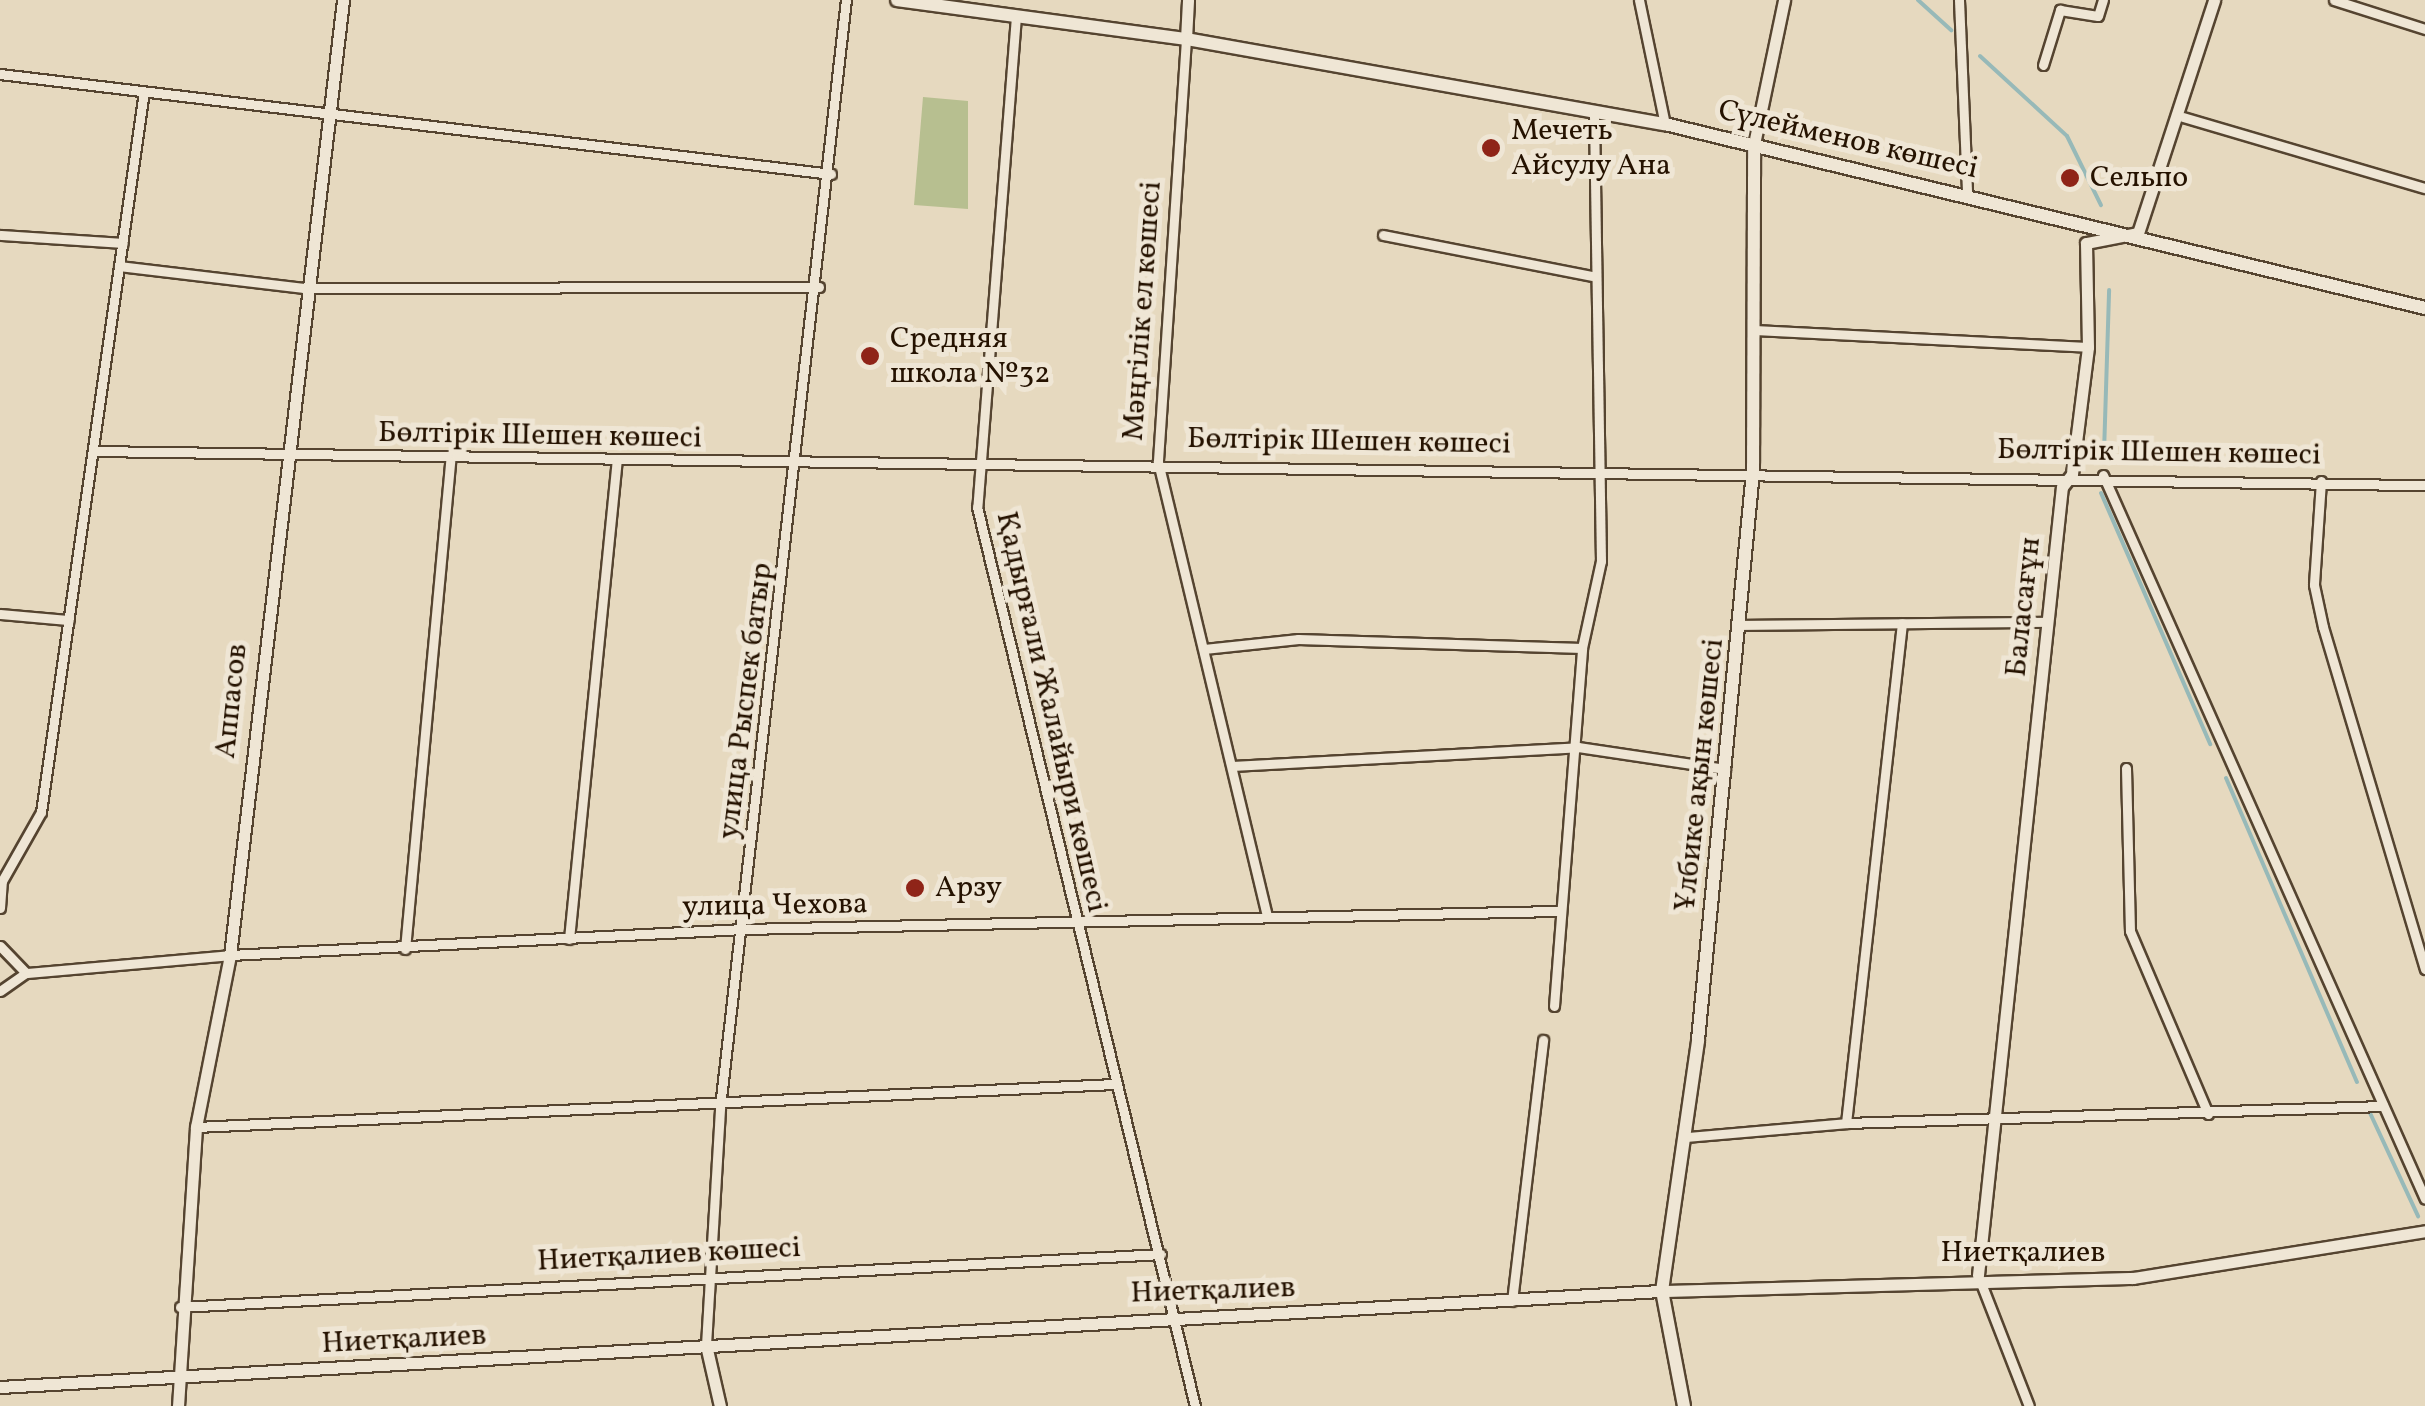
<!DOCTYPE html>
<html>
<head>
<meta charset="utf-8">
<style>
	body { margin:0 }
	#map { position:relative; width:2425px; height:1406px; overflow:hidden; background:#e6d9bf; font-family:Vollkorn,serif }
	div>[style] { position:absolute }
	.green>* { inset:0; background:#b7bf90 }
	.stream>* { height:4px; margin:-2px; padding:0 2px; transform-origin:2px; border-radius:2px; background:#97b9b8 }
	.roads { filter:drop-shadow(2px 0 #554430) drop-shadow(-2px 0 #554430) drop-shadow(0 2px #554430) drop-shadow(0 -2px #554430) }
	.minor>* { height:9px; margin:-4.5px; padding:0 4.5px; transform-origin:4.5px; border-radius:4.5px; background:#efe6d5 }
	.tertiary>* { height:11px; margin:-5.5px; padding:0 5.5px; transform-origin:5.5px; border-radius:5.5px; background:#efe6d5 }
	.secondary>* { height:12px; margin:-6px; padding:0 6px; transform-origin:6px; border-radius:6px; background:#efe6d5 }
	.dots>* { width:28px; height:28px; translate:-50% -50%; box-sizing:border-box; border:5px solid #efe6d5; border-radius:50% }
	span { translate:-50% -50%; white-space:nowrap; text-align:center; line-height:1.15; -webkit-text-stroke:10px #efe6d5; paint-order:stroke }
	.poi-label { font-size:30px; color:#251200 }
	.left { translate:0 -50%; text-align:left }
	.street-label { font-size:30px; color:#251200 }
</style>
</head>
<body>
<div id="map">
	<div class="green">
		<div style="clip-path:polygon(923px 97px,968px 101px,968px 209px,914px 205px)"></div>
	</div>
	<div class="stream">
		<div style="left:1918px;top:0;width:45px;rotate:42.3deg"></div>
		<div style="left:1980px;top:56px;width:118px;rotate:42.6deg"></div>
		<div style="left:2067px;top:136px;width:77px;rotate:63.8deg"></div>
		<div style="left:2104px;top:453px;width:163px;rotate:-88.2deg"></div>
		<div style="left:2101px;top:493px;width:274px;rotate:66.5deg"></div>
		<div style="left:2226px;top:778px;width:331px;rotate:66.7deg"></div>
		<div style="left:2370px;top:1113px;width:114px;rotate:65deg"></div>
	</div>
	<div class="roads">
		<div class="minor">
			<div style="left:1639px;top:0;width:127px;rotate:78.2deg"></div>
			<div style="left:1959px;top:0;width:193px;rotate:87.6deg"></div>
			<div style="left:2334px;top:0;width:96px;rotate:17.7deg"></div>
			<div style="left:1016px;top:16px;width:493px;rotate:94.5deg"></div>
			<div style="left:977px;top:507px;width:925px;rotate:76.37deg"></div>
			<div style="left:1186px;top:39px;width:424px;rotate:93.8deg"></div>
			<div style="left:1158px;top:462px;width:464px;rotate:76.5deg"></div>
			<div style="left:2043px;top:65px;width:58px;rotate:-72.8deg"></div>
			<div style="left:2060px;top:10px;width:38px;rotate:9deg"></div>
			<div style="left:2098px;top:16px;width:17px;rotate:-73deg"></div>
			<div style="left:0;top:74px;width:837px;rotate:6.86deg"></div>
			<div style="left:2183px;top:117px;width:252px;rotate:16.4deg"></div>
			<div style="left:0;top:235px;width:123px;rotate:3.7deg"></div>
			<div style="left:1383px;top:235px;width:213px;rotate:11.1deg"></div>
			<div style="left:119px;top:266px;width:186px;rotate:6.8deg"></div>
			<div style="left:304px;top:288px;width:515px;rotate:-0.11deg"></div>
			<div style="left:1754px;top:330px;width:334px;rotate:2.9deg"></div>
			<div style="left:93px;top:451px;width:2332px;rotate:0.84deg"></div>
			<div style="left:2103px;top:475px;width:792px;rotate:66.02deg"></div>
			<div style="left:2321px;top:481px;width:104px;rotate:93.9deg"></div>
			<div style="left:2314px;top:585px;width:43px;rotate:77.9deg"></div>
			<div style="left:2323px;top:627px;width:357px;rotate:73.4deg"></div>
			<div style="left:0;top:614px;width:69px;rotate:5deg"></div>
			<div style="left:1740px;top:625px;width:308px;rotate:-0.6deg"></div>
			<div style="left:1204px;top:649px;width:95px;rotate:-6.1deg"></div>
			<div style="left:1298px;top:639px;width:284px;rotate:1.8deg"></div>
			<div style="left:1232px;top:766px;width:347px;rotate:-3.1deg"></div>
			<div style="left:1578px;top:747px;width:149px;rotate:8.5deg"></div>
			<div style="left:2126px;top:768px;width:163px;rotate:88.6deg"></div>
			<div style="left:2130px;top:931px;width:199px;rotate:66.9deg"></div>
			<div style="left:0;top:908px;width:27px;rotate:-86deg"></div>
			<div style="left:2px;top:881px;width:79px;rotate:-60.5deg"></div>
			<div style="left:41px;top:812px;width:728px;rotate:-81.87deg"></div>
			<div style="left:569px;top:939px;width:481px;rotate:-84.3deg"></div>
			<div style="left:0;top:946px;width:37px;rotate:46deg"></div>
			<div style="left:405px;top:949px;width:490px;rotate:-84.7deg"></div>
			<div style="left:0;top:991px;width:32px;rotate:-35deg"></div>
			<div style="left:26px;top:973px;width:205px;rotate:-5deg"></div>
			<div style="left:230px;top:955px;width:515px;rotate:-2.9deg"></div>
			<div style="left:744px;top:929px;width:815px;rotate:-1.27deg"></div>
			<div style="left:1554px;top:1006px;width:359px;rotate:-85.5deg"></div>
			<div style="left:1582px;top:648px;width:89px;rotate:-77.7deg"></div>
			<div style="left:1601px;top:561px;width:450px;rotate:-90.9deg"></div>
			<div style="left:1846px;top:1123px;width:503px;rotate:-83.61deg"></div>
			<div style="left:196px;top:1127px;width:921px;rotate:-2.68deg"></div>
			<div style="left:1687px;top:1137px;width:160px;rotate:-5deg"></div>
			<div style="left:1846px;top:1123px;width:537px;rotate:-1.81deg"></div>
			<div style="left:1979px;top:1278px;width:137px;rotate:68.7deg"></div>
			<div style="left:1512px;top:1301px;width:263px;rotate:-83.2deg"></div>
			<div style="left:180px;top:1307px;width:982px;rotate:-3.09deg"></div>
			<div style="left:706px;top:1345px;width:238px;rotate:-86.6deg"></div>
			<div style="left:720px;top:1107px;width:1114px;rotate:-83.51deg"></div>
		</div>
		<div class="tertiary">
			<div style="left:1186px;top:39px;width:39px;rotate:-87deg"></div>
			<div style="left:1754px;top:144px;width:147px;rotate:-78.2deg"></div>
			<div style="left:1978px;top:1275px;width:792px;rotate:-83.92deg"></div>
			<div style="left:2062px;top:487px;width:16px;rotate:-52deg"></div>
			<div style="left:2072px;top:474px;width:128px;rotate:-82.8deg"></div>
			<div style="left:2088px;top:347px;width:104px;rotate:-91.1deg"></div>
			<div style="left:2086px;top:243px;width:53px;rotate:-10.9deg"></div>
			<div style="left:2138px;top:233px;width:245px;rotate:-71.9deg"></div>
			<div style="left:706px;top:1345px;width:63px;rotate:77.1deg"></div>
			<div style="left:0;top:1387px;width:1665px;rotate:-3.31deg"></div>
			<div style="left:1662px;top:1291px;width:471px;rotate:-1.6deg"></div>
			<div style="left:2133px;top:1278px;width:296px;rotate:-9.1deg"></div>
			<div style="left:178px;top:1406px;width:280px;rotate:-86.3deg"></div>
			<div style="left:196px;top:1127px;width:175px;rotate:-78.8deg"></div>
			<div style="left:230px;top:955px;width:962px;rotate:-83.25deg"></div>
		</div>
		<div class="secondary">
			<div style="left:897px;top:0;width:292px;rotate:7.7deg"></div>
			<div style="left:1186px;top:39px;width:486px;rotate:10.1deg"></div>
			<div style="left:1665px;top:124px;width:782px;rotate:13.61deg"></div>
			<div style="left:1684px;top:1406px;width:117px;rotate:-100.8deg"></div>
			<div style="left:1662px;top:1291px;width:254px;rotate:-81.8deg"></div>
			<div style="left:1698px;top:1040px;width:571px;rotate:-84.47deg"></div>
			<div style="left:1753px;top:472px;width:328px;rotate:-89.8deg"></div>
		</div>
	</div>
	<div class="dots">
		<div style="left:1491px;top:148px;background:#8f2418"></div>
		<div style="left:2070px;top:178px;background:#8f2418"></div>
		<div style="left:870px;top:356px;background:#8f2418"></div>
		<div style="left:915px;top:888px;background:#8f2418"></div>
	</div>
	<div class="poi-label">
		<span class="left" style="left:1511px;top:148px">Мечеть<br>Айсулу Ана</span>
		<span class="left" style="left:2090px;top:178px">Сельпо</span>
		<span class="left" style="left:890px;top:356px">Средняя<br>школа №32</span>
		<span class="left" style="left:935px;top:888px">Арзу</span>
	</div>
	<div class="street-label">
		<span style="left:1848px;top:140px;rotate:13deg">Сүлейменов көшесі</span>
		<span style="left:1143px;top:311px;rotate:-86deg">Мәңгілік ел көшесі</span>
		<span style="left:540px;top:436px;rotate:1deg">Бөлтірік Шешен көшесі</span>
		<span style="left:1349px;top:442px;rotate:1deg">Бөлтірік Шешен көшесі</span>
		<span style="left:2159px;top:453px;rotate:1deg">Бөлтірік Шешен көшесі</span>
		<span style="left:2024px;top:607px;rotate:-84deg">Баласағұн</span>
		<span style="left:232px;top:701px;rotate:-84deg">Аппасов</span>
		<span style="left:746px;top:701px;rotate:-83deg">улица Рыспек батыр</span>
		<span style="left:1051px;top:712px;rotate:77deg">Қадырғали Жалайыри көшесі</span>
		<span style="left:1700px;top:775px;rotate:-84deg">Ұлбике ақын көшесі</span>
		<span style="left:775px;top:906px;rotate:-1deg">улица Чехова</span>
		<span style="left:2023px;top:1253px">Ниетқалиев</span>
		<span style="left:669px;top:1255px;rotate:-3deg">Ниетқалиев көшесі</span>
		<span style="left:1213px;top:1291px;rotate:-2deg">Ниетқалиев</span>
		<span style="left:404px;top:1340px;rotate:-3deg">Ниетқалиев</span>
	</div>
</div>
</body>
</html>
